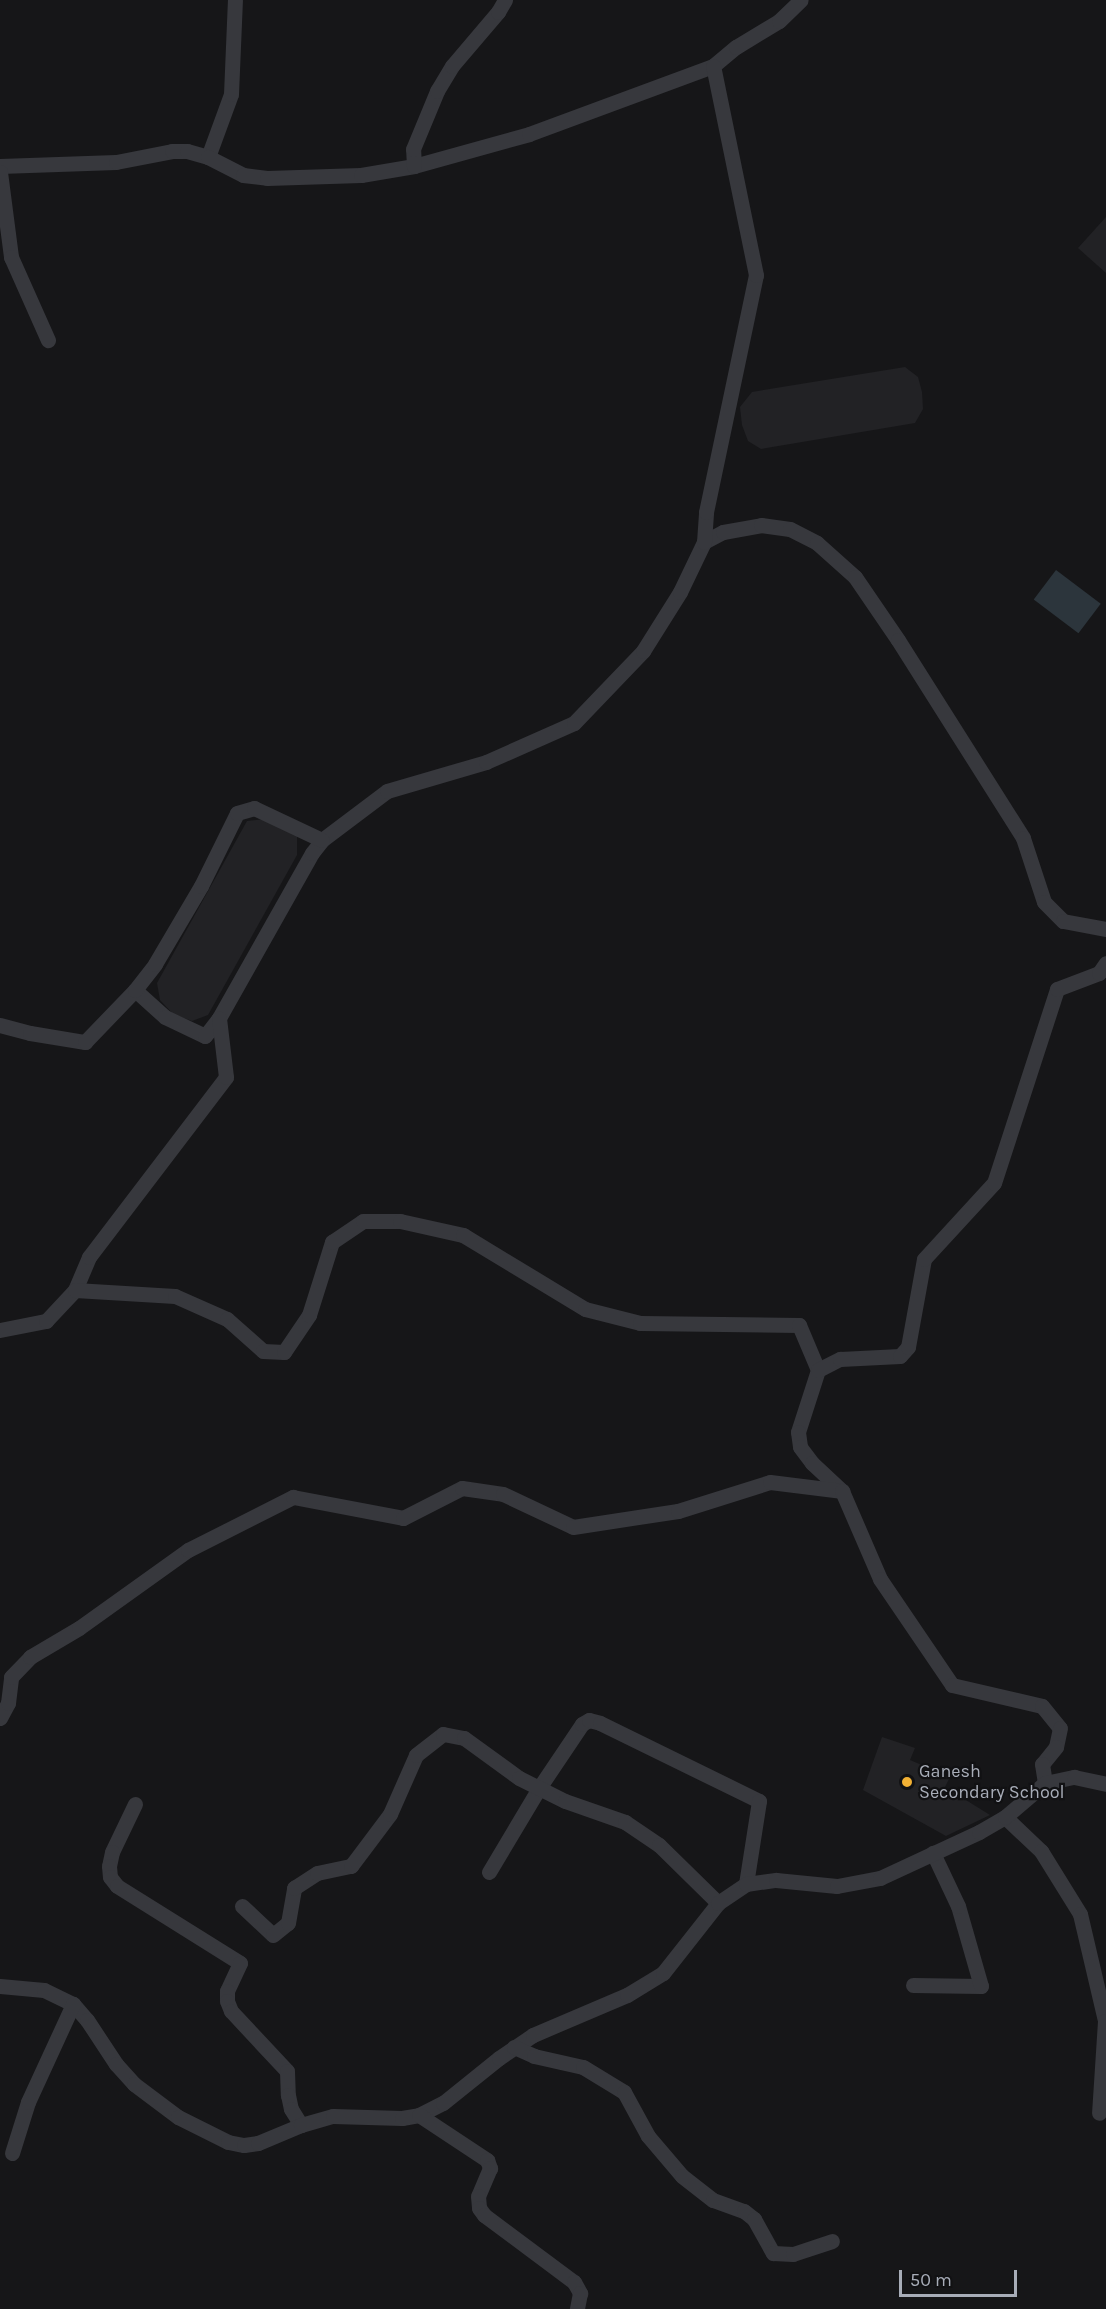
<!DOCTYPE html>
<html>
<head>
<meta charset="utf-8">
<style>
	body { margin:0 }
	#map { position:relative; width:1106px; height:2309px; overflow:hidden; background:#161618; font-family:Karla,sans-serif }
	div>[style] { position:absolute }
	.built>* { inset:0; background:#222225 }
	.water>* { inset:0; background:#2c353c; transform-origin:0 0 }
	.street>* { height:15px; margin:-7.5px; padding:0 7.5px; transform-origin:7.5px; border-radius:7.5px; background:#37383d }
	.dots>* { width:16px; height:16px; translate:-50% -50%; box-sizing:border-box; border:3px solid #111113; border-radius:50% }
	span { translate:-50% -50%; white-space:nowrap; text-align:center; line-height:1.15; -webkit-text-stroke:4.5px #111113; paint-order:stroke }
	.poi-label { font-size:18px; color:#a8adb8 }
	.left { translate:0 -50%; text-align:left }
	.scale { position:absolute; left:899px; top:2270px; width:118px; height:27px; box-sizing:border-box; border:3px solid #a8adb8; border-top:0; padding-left:8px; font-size:18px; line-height:21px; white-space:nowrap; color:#a8adb8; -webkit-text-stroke:4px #111113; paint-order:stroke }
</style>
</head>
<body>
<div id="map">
	<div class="built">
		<div style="clip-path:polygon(1106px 217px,1106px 273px,1078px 248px)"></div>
		<div style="clip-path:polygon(905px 367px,918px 377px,922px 392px,923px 409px,915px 423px,761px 449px,748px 441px,742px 425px,740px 407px,752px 392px)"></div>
		<div style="clip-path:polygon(265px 819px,297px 835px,297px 855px,208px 1015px,192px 1021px,173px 1014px,160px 1000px,157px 983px,247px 821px)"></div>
		<div style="clip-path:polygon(882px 1737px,915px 1748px,910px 1760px,950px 1777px,945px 1787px,990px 1815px,946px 1836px,863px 1790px)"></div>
	</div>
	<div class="water">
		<div style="left:1056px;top:570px;width:56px;height:37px;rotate:37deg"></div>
	</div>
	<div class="street">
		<div style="left:208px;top:157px;width:67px;rotate:-69.9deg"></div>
		<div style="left:231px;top:94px;width:94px;rotate:-87.6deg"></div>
		<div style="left:0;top:166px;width:116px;rotate:-2deg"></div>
		<div style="left:116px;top:162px;width:57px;rotate:-11.1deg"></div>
		<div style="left:172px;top:151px;width:15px"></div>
		<div style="left:187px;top:151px;width:22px;rotate:16deg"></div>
		<div style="left:208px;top:157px;width:39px;rotate:27deg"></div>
		<div style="left:243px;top:175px;width:24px;rotate:7deg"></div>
		<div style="left:267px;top:178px;width:94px;rotate:-1.8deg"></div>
		<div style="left:361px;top:175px;width:54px;rotate:-9.6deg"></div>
		<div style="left:414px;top:166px;width:119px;rotate:-15.5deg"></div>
		<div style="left:529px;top:134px;width:196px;rotate:-20.3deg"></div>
		<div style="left:713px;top:66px;width:30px;rotate:-40deg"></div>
		<div style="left:736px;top:47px;width:50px;rotate:-31.2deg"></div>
		<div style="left:779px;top:21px;width:30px;rotate:-44deg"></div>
		<div style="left:414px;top:166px;width:17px;rotate:-93deg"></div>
		<div style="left:413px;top:149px;width:63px;rotate:-67.5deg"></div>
		<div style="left:437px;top:91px;width:29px;rotate:-59deg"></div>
		<div style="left:452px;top:66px;width:71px;rotate:-49.6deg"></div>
		<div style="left:498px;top:12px;width:14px;rotate:-60deg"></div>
		<div style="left:0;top:172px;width:86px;rotate:82.6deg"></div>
		<div style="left:11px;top:257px;width:91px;rotate:66deg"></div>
		<div style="left:704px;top:542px;width:21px;rotate:-28deg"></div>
		<div style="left:723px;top:532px;width:39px;rotate:-10deg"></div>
		<div style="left:761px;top:525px;width:29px;rotate:8deg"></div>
		<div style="left:790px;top:529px;width:30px;rotate:27deg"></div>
		<div style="left:817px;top:543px;width:51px;rotate:41.8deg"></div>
		<div style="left:855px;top:577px;width:76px;rotate:55.7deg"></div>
		<div style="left:898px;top:640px;width:234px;rotate:57.7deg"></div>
		<div style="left:1023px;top:838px;width:67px;rotate:71.8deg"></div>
		<div style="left:1044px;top:902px;width:27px;rotate:45deg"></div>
		<div style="left:1063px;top:921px;width:44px;rotate:10.5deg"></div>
		<div style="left:135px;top:990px;width:40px;rotate:42deg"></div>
		<div style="left:165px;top:1017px;width:44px;rotate:25.4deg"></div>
		<div style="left:205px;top:1036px;width:23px;rotate:-52deg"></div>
		<div style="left:219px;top:1018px;width:189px;rotate:-60.6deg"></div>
		<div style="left:312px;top:853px;width:16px;rotate:-52deg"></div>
		<div style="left:322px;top:840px;width:81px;rotate:-37deg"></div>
		<div style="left:387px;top:791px;width:103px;rotate:-16.3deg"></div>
		<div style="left:486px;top:762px;width:96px;rotate:-23.9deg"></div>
		<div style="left:574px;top:723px;width:100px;rotate:-46.2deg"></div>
		<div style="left:643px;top:651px;width:70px;rotate:-57.9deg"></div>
		<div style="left:680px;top:592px;width:55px;rotate:-64.4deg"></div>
		<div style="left:704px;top:542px;width:30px;rotate:-86deg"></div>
		<div style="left:706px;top:512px;width:242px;rotate:-78.1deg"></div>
		<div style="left:756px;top:275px;width:213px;rotate:-101.6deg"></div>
		<div style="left:0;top:1025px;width:31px;rotate:15deg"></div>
		<div style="left:30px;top:1033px;width:56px;rotate:9.3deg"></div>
		<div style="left:85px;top:1042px;width:72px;rotate:-46.1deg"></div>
		<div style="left:135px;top:990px;width:33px;rotate:-52deg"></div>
		<div style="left:155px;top:964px;width:91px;rotate:-59.5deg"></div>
		<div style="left:201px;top:886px;width:81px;rotate:-63.7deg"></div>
		<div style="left:237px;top:813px;width:18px;rotate:-16deg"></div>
		<div style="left:254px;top:808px;width:75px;rotate:25.2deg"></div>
		<div style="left:75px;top:1290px;width:36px;rotate:-67deg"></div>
		<div style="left:89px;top:1257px;width:226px;rotate:-52.7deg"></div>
		<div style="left:226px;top:1077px;width:59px;rotate:-96.8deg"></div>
		<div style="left:0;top:1330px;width:47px;rotate:-11.1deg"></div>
		<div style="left:46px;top:1321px;width:42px;rotate:-46.9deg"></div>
		<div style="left:75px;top:1290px;width:100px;rotate:3.4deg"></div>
		<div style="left:175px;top:1296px;width:57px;rotate:23.9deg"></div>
		<div style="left:227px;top:1319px;width:48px;rotate:41.6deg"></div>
		<div style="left:263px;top:1351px;width:21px;rotate:3deg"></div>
		<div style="left:284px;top:1352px;width:45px;rotate:-56deg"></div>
		<div style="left:309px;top:1315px;width:77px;rotate:-72.5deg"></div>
		<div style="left:332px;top:1242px;width:37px;rotate:-34deg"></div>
		<div style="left:363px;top:1221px;width:37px"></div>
		<div style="left:400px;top:1221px;width:65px;rotate:12.5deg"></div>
		<div style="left:463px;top:1235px;width:143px;rotate:31.2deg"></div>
		<div style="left:585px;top:1309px;width:57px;rotate:14.3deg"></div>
		<div style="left:640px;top:1323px;width:159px;rotate:0.7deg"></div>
		<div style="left:799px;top:1325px;width:49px;rotate:67.1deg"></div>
		<div style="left:818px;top:1370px;width:65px;rotate:107.9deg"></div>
		<div style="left:798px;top:1432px;width:15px;rotate:82deg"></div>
		<div style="left:800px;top:1447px;width:20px;rotate:53deg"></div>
		<div style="left:812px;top:1463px;width:41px;rotate:43deg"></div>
		<div style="left:818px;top:1370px;width:25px;rotate:-27deg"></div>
		<div style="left:840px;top:1359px;width:60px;rotate:-2.9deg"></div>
		<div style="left:900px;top:1356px;width:12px;rotate:-48deg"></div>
		<div style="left:908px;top:1347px;width:89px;rotate:-79.7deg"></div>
		<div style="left:924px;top:1259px;width:103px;rotate:-47.4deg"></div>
		<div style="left:994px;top:1183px;width:204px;rotate:-72deg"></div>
		<div style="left:1057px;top:989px;width:45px;rotate:-20.9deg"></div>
		<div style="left:1099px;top:973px;width:12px;rotate:-55deg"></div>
		<div style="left:0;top:1718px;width:17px;rotate:-62deg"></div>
		<div style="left:8px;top:1703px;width:26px;rotate:-83deg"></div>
		<div style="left:11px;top:1677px;width:28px;rotate:-46deg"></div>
		<div style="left:30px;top:1657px;width:57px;rotate:-30.6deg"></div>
		<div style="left:79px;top:1628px;width:134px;rotate:-35.6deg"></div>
		<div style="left:188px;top:1550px;width:118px;rotate:-26.8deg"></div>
		<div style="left:293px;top:1497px;width:112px;rotate:10.8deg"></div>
		<div style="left:403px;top:1518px;width:66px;rotate:-27deg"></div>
		<div style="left:462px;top:1488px;width:41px;rotate:8.3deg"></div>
		<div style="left:503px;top:1494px;width:77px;rotate:25.2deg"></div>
		<div style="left:573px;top:1527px;width:106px;rotate:-8.7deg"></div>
		<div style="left:678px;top:1511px;width:96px;rotate:-17.5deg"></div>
		<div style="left:770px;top:1482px;width:73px;rotate:7.1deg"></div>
		<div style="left:842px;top:1491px;width:96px;rotate:66.6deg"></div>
		<div style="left:880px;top:1579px;width:128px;rotate:55.8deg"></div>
		<div style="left:952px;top:1685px;width:92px;rotate:13.1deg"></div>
		<div style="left:1042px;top:1706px;width:28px;rotate:51deg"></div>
		<div style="left:1060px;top:1728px;width:19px;rotate:102deg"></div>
		<div style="left:1056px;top:1747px;width:22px;rotate:129deg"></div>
		<div style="left:1042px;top:1764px;width:19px;rotate:81deg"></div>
		<div style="left:135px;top:1804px;width:53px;rotate:115.6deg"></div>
		<div style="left:112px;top:1852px;width:14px;rotate:102deg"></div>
		<div style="left:109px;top:1866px;width:11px;rotate:85deg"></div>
		<div style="left:110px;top:1877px;width:11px;rotate:52deg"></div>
		<div style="left:117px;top:1886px;width:145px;rotate:32deg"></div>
		<div style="left:240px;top:1963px;width:31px;rotate:115deg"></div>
		<div style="left:227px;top:1991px;width:10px;rotate:90deg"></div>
		<div style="left:227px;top:2001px;width:11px;rotate:68deg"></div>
		<div style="left:231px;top:2011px;width:82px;rotate:47deg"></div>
		<div style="left:287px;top:2071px;width:24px;rotate:88deg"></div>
		<div style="left:288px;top:2095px;width:14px;rotate:78deg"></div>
		<div style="left:291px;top:2109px;width:19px;rotate:58deg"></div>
		<div style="left:1005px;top:1817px;width:50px;rotate:43.4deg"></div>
		<div style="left:1041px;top:1851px;width:74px;rotate:58.2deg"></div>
		<div style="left:1080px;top:1914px;width:110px;rotate:76.8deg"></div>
		<div style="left:1105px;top:2021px;width:92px;rotate:93.7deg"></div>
		<div style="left:489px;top:1872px;width:98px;rotate:-59.2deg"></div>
		<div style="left:539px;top:1788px;width:77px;rotate:-56.1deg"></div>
		<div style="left:582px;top:1724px;width:8px;rotate:-30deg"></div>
		<div style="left:589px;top:1720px;width:11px;rotate:15deg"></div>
		<div style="left:600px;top:1723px;width:177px;rotate:26.1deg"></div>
		<div style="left:759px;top:1801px;width:84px;rotate:98.9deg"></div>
		<div style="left:242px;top:1906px;width:42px;rotate:43.1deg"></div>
		<div style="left:273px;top:1935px;width:19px;rotate:-39deg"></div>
		<div style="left:288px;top:1923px;width:36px;rotate:-80deg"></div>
		<div style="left:294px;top:1888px;width:27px;rotate:-33deg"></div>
		<div style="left:317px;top:1873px;width:35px;rotate:-12deg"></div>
		<div style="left:351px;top:1866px;width:65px;rotate:-53.1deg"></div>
		<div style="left:390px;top:1814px;width:64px;rotate:-66.2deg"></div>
		<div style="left:416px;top:1755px;width:34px;rotate:-38deg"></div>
		<div style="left:443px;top:1734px;width:21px;rotate:11deg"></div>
		<div style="left:464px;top:1738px;width:68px;rotate:36deg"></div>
		<div style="left:519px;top:1778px;width:51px;rotate:26.6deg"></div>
		<div style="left:565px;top:1801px;width:64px;rotate:19.3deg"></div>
		<div style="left:625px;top:1822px;width:41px;rotate:34.1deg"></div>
		<div style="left:659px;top:1845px;width:83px;rotate:44.5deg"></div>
		<div style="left:913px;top:1985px;width:68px;rotate:0.8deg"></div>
		<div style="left:981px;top:1986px;width:83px;rotate:-106deg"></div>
		<div style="left:958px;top:1906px;width:59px;rotate:-115.3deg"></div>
		<div style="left:0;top:1986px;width:44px;rotate:5.2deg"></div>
		<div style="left:44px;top:1990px;width:32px;rotate:26deg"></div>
		<div style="left:73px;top:2004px;width:21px;rotate:49deg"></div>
		<div style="left:87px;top:2020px;width:53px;rotate:56.6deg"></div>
		<div style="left:116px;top:2064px;width:27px;rotate:48deg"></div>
		<div style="left:134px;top:2084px;width:55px;rotate:36.9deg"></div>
		<div style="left:178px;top:2117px;width:56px;rotate:26.6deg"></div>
		<div style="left:228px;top:2142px;width:16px;rotate:11deg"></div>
		<div style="left:244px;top:2145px;width:14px;rotate:-8deg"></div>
		<div style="left:258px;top:2143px;width:47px;rotate:-22.7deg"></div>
		<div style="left:301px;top:2125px;width:33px;rotate:-16deg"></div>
		<div style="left:333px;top:2116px;width:69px;rotate:1.7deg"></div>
		<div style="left:402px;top:2118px;width:17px;rotate:-10deg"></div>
		<div style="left:419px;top:2115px;width:27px;rotate:-27deg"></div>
		<div style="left:443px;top:2103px;width:72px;rotate:-38.8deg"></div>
		<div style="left:499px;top:2058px;width:41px;rotate:-34.1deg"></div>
		<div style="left:533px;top:2035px;width:102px;rotate:-23.1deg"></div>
		<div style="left:627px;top:1995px;width:42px;rotate:-31.4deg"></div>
		<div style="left:663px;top:1973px;width:89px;rotate:-51.8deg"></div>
		<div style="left:718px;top:1903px;width:34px;rotate:-34deg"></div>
		<div style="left:746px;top:1884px;width:30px;rotate:-8deg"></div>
		<div style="left:776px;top:1880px;width:61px;rotate:5.6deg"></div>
		<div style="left:837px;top:1886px;width:44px;rotate:-10.5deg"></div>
		<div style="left:880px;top:1878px;width:109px;rotate:-24.9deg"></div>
		<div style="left:979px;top:1832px;width:30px;rotate:-30deg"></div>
		<div style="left:1005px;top:1817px;width:52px;rotate:-40.4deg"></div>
		<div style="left:1045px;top:1783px;width:30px;rotate:-12deg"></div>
		<div style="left:1074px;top:1777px;width:33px;rotate:12deg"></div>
		<div style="left:514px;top:2047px;width:22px;rotate:24deg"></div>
		<div style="left:534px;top:2056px;width:50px;rotate:12.7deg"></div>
		<div style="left:583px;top:2067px;width:48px;rotate:31.4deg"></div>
		<div style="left:624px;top:2092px;width:50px;rotate:61.4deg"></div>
		<div style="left:648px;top:2136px;width:52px;rotate:49.6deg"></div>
		<div style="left:682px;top:2176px;width:39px;rotate:38deg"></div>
		<div style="left:713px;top:2200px;width:33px;rotate:20deg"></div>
		<div style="left:744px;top:2211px;width:13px;rotate:39deg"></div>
		<div style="left:754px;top:2219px;width:39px;rotate:61deg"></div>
		<div style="left:773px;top:2253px;width:20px;rotate:3deg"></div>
		<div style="left:793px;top:2254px;width:41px;rotate:-18.4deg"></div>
		<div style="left:419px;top:2115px;width:82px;rotate:33.5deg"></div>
		<div style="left:487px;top:2160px;width:9px;rotate:69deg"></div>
		<div style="left:490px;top:2168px;width:30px;rotate:113deg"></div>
		<div style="left:478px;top:2196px;width:12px;rotate:85deg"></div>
		<div style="left:479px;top:2208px;width:9px;rotate:54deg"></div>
		<div style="left:484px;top:2215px;width:112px;rotate:36.7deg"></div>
		<div style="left:574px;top:2282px;width:13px;rotate:61deg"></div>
		<div style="left:580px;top:2293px;width:16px;rotate:101deg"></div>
		<div style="left:12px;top:2153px;width:53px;rotate:-72.6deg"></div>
		<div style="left:28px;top:2102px;width:108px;rotate:-65.3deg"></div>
	</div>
	<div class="dots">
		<div style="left:907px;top:1782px;background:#f2b134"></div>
	</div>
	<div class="poi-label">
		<span class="left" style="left:919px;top:1782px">Ganesh<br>Secondary School</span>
	</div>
	<div class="scale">50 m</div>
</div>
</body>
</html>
